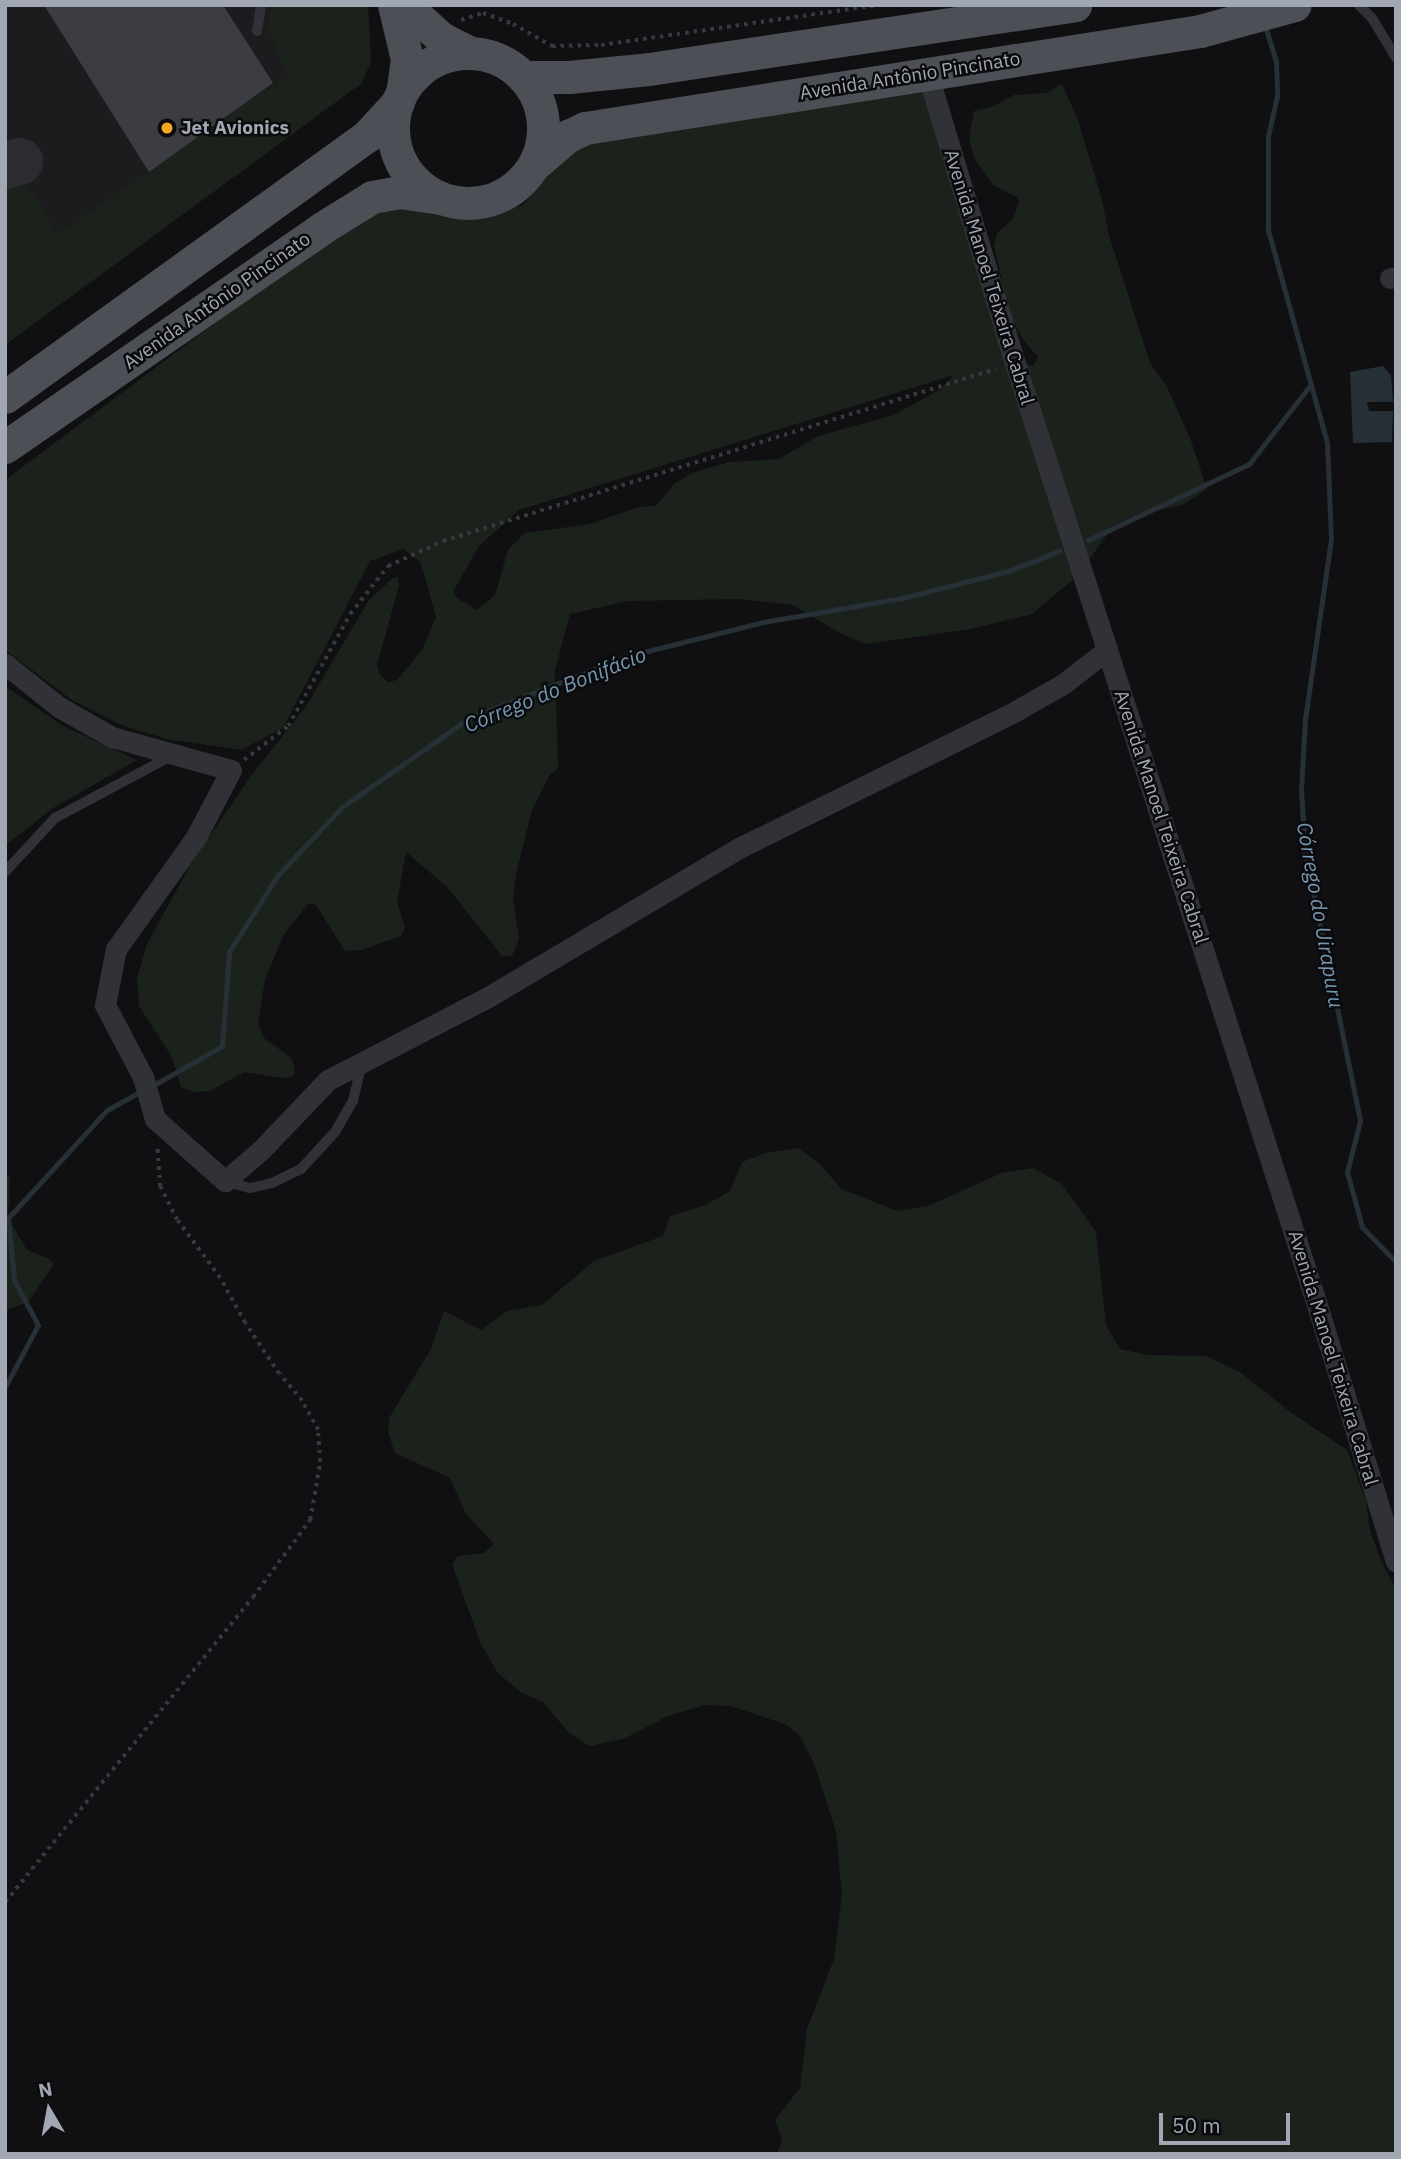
<!DOCTYPE html>
<html>
<head>
<meta charset="utf-8">
<style>
	body { margin:0 }
	#map { position:relative; width:1401px; height:2159px; overflow:hidden; background:#101012; font-family:"IBM Plex Sans",sans-serif }
	div>[style] { position:absolute }
	.built>* { inset:0; background:#1c1c1f }
	.green>* { inset:0; background:#1b221b }
	.water>* { inset:0; background:#273036 }
	.stream>* { height:5px; margin:-2.5px; padding:0 2.5px; transform-origin:2.5px; border-radius:2.5px; background:#273036 }
	.taxiway>* { height:47px; margin:-23.5px; padding:0 23.5px; transform-origin:23.5px; border-radius:23.5px; background:#2b2c30 }
	.building>* { inset:0; background:#3c3d42 }
	.path>* { height:3.5px; margin-top:-1.75px; transform-origin:0; background:repeating-linear-gradient(90deg,#37393e 0 3.5px,transparent 0 8.5px) }
	.lane>* { height:10px; margin:-5px; padding:0 5px; transform-origin:5px; border-radius:5px; background:#313237 }
	.street>* { height:21px; margin:-10.5px; padding:0 10.5px; transform-origin:10.5px; border-radius:10.5px; background:#313237 }
	.primary>* { height:33px; margin:-16.5px; padding:0 16.5px; transform-origin:16.5px; border-radius:16.5px; background:#4d4f56 }
	.primary>.ring { margin:-16.5px; padding:0; box-sizing:content-box; background:none; border:33px solid #4d4f56; border-radius:50% }
	.dots>* { width:19px; height:19px; translate:-50% -50%; box-sizing:border-box; border:4px solid #0b0b0d; border-radius:50% }
	span { translate:-50% -50%; white-space:nowrap; text-align:center; line-height:1.15; -webkit-text-stroke:5px #0b0b0d; paint-order:stroke }
	.street-label { font-size:19px; color:#a1a7b3 }
	.poi-label { font-size:19px; color:#a1a7b3; font-weight:700 }
	.left { translate:0 -50%; text-align:left }
	.water-label { font-size:21px; color:#7697b0; font-style:italic }
	.frame { position:absolute; inset:0; border:7px solid #a1a7b3; pointer-events:none }
	.north { position:absolute; left:14px; top:2075px; width:70px; height:70px; -webkit-text-stroke:5px #0b0b0d; paint-order:stroke; rotate:350deg; font-size:19px; font-weight:700; line-height:28px; text-align:center; color:#a1a7b3 }
	.north::after { content:''; display:block; margin:auto; width:24px; height:32px; background:#a1a7b3; clip-path:polygon(50% 0,100% 100%,50% 72%,0 100%) }
	.scale { position:absolute; left:1159px; top:2113px; width:131px; height:32px; box-sizing:border-box; border:4px solid #a1a7b3; border-top:0; padding-left:9px; font-size:21px; line-height:24px; white-space:nowrap; color:#a1a7b3; -webkit-text-stroke:5px #0b0b0d; paint-order:stroke }
</style>
</head>
<body>
<div id="map">
	<div class="built">
		<div style="clip-path:polygon(5px 5px,368px 5px,371px 61px,360px 83px,5px 345px)"></div>
	</div>
	<div class="green">
		<div style="clip-path:polygon(271px 5px,368px 5px,371px 61px,362px 83px,5px 345px,5px 184px,28px 186px,58px 234px,288px 75px,268px 31px)"></div>
		<div style="clip-path:polygon(evenodd,1062px 84px,1078px 120px,1103px 203px,1108px 232px,1150px 363px,1166px 385px,1190px 438px,1207px 489px,1182px 505px,1130px 517px,1109px 532px,1077px 576px,1032px 614px,971px 629px,866px 644px,840px 633px,793px 605px,738px 599px,628px 601px,570px 614px,555px 670px,558px 768px,549px 776px,532px 810px,516px 874px,513px 898px,519px 939px,512px 956px,502px 956px,447px 887px,406px 852px,397px 902px,405px 927px,401px 936px,361px 950px,345px 951px,316px 905px,309px 903px,284px 934px,265px 979px,258px 1024px,264px 1038px,291px 1058px,295px 1069px,293px 1076px,283px 1078px,244px 1072px,210px 1091px,194px 1092px,181px 1087px,172px 1057px,139px 1006px,137px 978px,147px 944px,192px 862px,251px 776px,307px 705px,369px 600px,393px 578px,398px 578px,399px 586px,377px 665px,380px 675px,388px 682px,397px 680px,422px 650px,436px 617px,421px 563px,404px 549px,370px 561px,283px 728px,241px 750px,167px 739px,121px 725px,72px 700px,5px 650px,5px 480px,344px 227px,382px 208px,424px 207px,480px 218px,523px 205px,563px 157px,602px 129px,925px 90px,1019px 362px,1033px 366px,1038px 357px,1024px 341px,1011px 317px,994px 247px,997px 233px,1013px 219px,1019px 201px,1015px 196px,993px 185px,974px 158px,969px 138px,974px 111px,992px 107px,1014px 95px,1046px 93px,1062px 84px,954px 375px,941px 389px,894px 415px,818px 436px,779px 459px,729px 462px,692px 473px,674px 484px,656px 506px,639px 507px,590px 524px,525px 533px,508px 550px,495px 595px,477px 610px,457px 598px,453px 592px,479px 546px,519px 510px,954px 375px)"></div>
		<div style="clip-path:polygon(5px 686px,63px 726px,137px 760px,53px 808px,5px 846px)"></div>
		<div style="clip-path:polygon(798px 1148px,821px 1165px,841px 1189px,897px 1211px,928px 1206px,1002px 1173px,1033px 1168px,1062px 1184px,1096px 1232px,1106px 1325px,1120px 1349px,1148px 1355px,1206px 1356px,1240px 1372px,1289px 1411px,1347px 1450px,1366px 1500px,1370px 1531px,1381px 1561px,1396px 1589px,1396px 2154px,777px 2154px,782px 2139px,775px 2120px,800px 2088px,807px 2029px,834px 1959px,842px 1895px,836px 1832px,814px 1763px,799px 1735px,787px 1725px,731px 1706px,705px 1705px,668px 1716px,623px 1739px,589px 1746px,568px 1732px,543px 1702px,522px 1693px,498px 1673px,480px 1642px,452px 1564px,458px 1556px,484px 1553px,494px 1544px,466px 1514px,450px 1478px,395px 1453px,388px 1432px,389px 1418px,431px 1349px,444px 1311px,481px 1330px,507px 1311px,542px 1305px,594px 1261px,663px 1236px,670px 1216px,706px 1205px,730px 1191px,742px 1162px,766px 1153px)"></div>
		<div style="clip-path:polygon(5px 1170px,10px 1179px,8px 1218px,27px 1250px,49px 1259px,54px 1264px,29px 1301px,5px 1311px)"></div>
	</div>
	<div class="water">
		<div style="clip-path:polygon(1383px 366px,1391px 375px,1393px 402px,1367px 402px,1369px 411px,1393px 411px,1392px 442px,1353px 443px,1350px 372px)"></div>
	</div>
	<div class="stream">
		<div style="left:1266px;top:29px;width:34px;rotate:73deg"></div>
		<div style="left:1276px;top:61px;width:35px;rotate:88deg"></div>
		<div style="left:1277px;top:96px;width:41px;rotate:102.7deg"></div>
		<div style="left:1268px;top:136px;width:94px;rotate:90deg"></div>
		<div style="left:1268px;top:230px;width:221px;rotate:74.5deg"></div>
		<div style="left:1327px;top:443px;width:96px;rotate:87.6deg"></div>
		<div style="left:1331px;top:539px;width:183px;rotate:98.2deg"></div>
		<div style="left:1305px;top:720px;width:69px;rotate:93.3deg"></div>
		<div style="left:1301px;top:789px;width:63px;rotate:86.4deg"></div>
		<div style="left:1305px;top:852px;width:275px;rotate:78.4deg"></div>
		<div style="left:1360px;top:1121px;width:53px;rotate:104.3deg"></div>
		<div style="left:1347px;top:1172px;width:57px;rotate:74.7deg"></div>
		<div style="left:1362px;top:1227px;width:49px;rotate:45.8deg"></div>
		<div style="left:1088px;top:540px;width:178px;rotate:-25.3deg"></div>
		<div style="left:1249px;top:464px;width:101px;rotate:-52.2deg"></div>
		<div style="left:152px;top:1086px;width:81px;rotate:-29.7deg"></div>
		<div style="left:222px;top:1046px;width:94px;rotate:-85.7deg"></div>
		<div style="left:229px;top:952px;width:90px;rotate:-57.7deg"></div>
		<div style="left:277px;top:876px;width:95px;rotate:-46.7deg"></div>
		<div style="left:342px;top:807px;width:155px;rotate:-35deg"></div>
		<div style="left:469px;top:718px;width:171px;rotate:-21.3deg"></div>
		<div style="left:628px;top:656px;width:139px;rotate:-14.1deg"></div>
		<div style="left:763px;top:622px;width:142px;rotate:-9.7deg"></div>
		<div style="left:903px;top:598px;width:112px;rotate:-14.5deg"></div>
		<div style="left:1011px;top:570px;width:52px;rotate:-21.6deg"></div>
		<div style="left:5px;top:1387px;width:70px;rotate:-62deg"></div>
		<div style="left:38px;top:1325px;width:51px;rotate:-118.1deg"></div>
		<div style="left:14px;top:1280px;width:62px;rotate:-95.5deg"></div>
		<div style="left:8px;top:1218px;width:147px;rotate:-47.5deg"></div>
		<div style="left:107px;top:1110px;width:41px;rotate:-29.1deg"></div>
	</div>
	<div class="taxiway">
		<div style="left:5px;top:165px;width:15px;rotate:-16deg"></div>
	</div>
	<div class="building">
		<div style="clip-path:polygon(44px 5px,223px 5px,273px 83px,149px 172px)"></div>
	</div>
	<div class="path">
		<div style="left:461px;top:20px;width:23px;rotate:-18deg"></div>
		<div style="left:483px;top:13px;width:32px;rotate:20deg"></div>
		<div style="left:513px;top:24px;width:45px;rotate:29.4deg"></div>
		<div style="left:552px;top:46px;width:49px;rotate:-1.2deg"></div>
		<div style="left:601px;top:45px;width:280px;rotate:-8.2deg"></div>
		<div style="left:244px;top:760px;width:56px;rotate:-37.7deg"></div>
		<div style="left:288px;top:726px;width:128px;rotate:-61deg"></div>
		<div style="left:350px;top:614px;width:61px;rotate:-51.6deg"></div>
		<div style="left:388px;top:566px;width:60px;rotate:-24.4deg"></div>
		<div style="left:443px;top:541px;width:579px;rotate:-17.28deg"></div>
		<div style="left:5px;top:1902px;width:393px;rotate:-50.9deg"></div>
		<div style="left:253px;top:1597px;width:96px;rotate:-53.5deg"></div>
		<div style="left:310px;top:1520px;width:59px;rotate:-80.2deg"></div>
		<div style="left:320px;top:1462px;width:32px;rotate:-94deg"></div>
		<div style="left:318px;top:1430px;width:33px;rotate:-119deg"></div>
		<div style="left:302px;top:1401px;width:35px;rotate:-130deg"></div>
		<div style="left:279px;top:1374px;width:61px;rotate:-123.7deg"></div>
		<div style="left:245px;top:1323px;width:51px;rotate:-119.1deg"></div>
		<div style="left:220px;top:1278px;width:72px;rotate:-126.6deg"></div>
		<div style="left:177px;top:1220px;width:37px;rotate:-117deg"></div>
		<div style="left:160px;top:1187px;width:41px;rotate:-94.2deg"></div>
	</div>
	<div class="lane">
		<div style="left:1359px;top:5px;width:18px;rotate:45deg"></div>
		<div style="left:1372px;top:18px;width:47px;rotate:59deg"></div>
		<div style="left:257px;top:31px;width:26px;rotate:-81deg"></div>
		<div style="left:5px;top:872px;width:74px;rotate:-47.2deg"></div>
		<div style="left:55px;top:818px;width:134px;rotate:-28.1deg"></div>
		<div style="left:225px;top:1181px;width:26px;rotate:16deg"></div>
		<div style="left:250px;top:1188px;width:23px;rotate:-13deg"></div>
		<div style="left:272px;top:1183px;width:32px;rotate:-26deg"></div>
		<div style="left:301px;top:1169px;width:50px;rotate:-47.4deg"></div>
		<div style="left:335px;top:1132px;width:36px;rotate:-60deg"></div>
		<div style="left:353px;top:1101px;width:39px;rotate:-77deg"></div>
	</div>
	<div class="street">
		<div style="left:927px;top:72px;width:304px;rotate:73.2deg"></div>
		<div style="left:1015px;top:363px;width:976px;rotate:72.22deg"></div>
		<div style="left:1313px;top:1292px;width:282px;rotate:72.9deg"></div>
		<div style="left:1390px;top:278px;width:6px;rotate:-9deg"></div>
		<div style="left:5px;top:664px;width:69px;rotate:38.5deg"></div>
		<div style="left:59px;top:707px;width:61px;rotate:29.5deg"></div>
		<div style="left:112px;top:737px;width:123px;rotate:15.5deg"></div>
		<div style="left:231px;top:770px;width:76px;rotate:117.6deg"></div>
		<div style="left:196px;top:837px;width:138px;rotate:125.5deg"></div>
		<div style="left:116px;top:949px;width:57px;rotate:101.1deg"></div>
		<div style="left:105px;top:1005px;width:81px;rotate:62.2deg"></div>
		<div style="left:143px;top:1077px;width:44px;rotate:74.1deg"></div>
		<div style="left:155px;top:1119px;width:94px;rotate:41.5deg"></div>
		<div style="left:225px;top:1181px;width:48px;rotate:-40.7deg"></div>
		<div style="left:261px;top:1150px;width:97px;rotate:-46.3deg"></div>
		<div style="left:328px;top:1080px;width:180px;rotate:-27.4deg"></div>
		<div style="left:488px;top:997px;width:294px;rotate:-30.7deg"></div>
		<div style="left:741px;top:847px;width:305px;rotate:-26.3deg"></div>
		<div style="left:1014px;top:712px;width:56px;rotate:-29.7deg"></div>
		<div style="left:1063px;top:684px;width:56px;rotate:-37.7deg"></div>
	</div>
	<div class="primary">
		<div style="left:394px;top:5px;width:56px;rotate:76.5deg"></div>
		<div style="left:407px;top:59px;width:30px;rotate:98deg"></div>
		<div style="left:405px;top:5px;width:49px;rotate:42.5deg"></div>
		<div style="left:441px;top:38px;width:33px;rotate:27deg"></div>
		<div class="ring" style="left:393px;top:53px;width:117px;height:117px"></div>
		<div style="left:525px;top:77px;width:44px"></div>
		<div style="left:569px;top:77px;width:80px;rotate:-5.7deg"></div>
		<div style="left:649px;top:69px;width:431px;rotate:-8.5deg"></div>
		<div style="left:534px;top:165px;width:45px;rotate:-40.5deg"></div>
		<div style="left:568px;top:136px;width:19px;rotate:-25deg"></div>
		<div style="left:585px;top:128px;width:623px;rotate:-8.96deg"></div>
		<div style="left:1200px;top:31px;width:98px;rotate:-15.3deg"></div>
		<div style="left:5px;top:397px;width:446px;rotate:-35.8deg"></div>
		<div style="left:367px;top:136px;width:46px;rotate:-47.6deg"></div>
		<div style="left:5px;top:447px;width:385px;rotate:-34.6deg"></div>
		<div style="left:322px;top:228px;width:59px;rotate:-31.8deg"></div>
		<div style="left:372px;top:197px;width:27px;rotate:-10deg"></div>
		<div style="left:399px;top:192px;width:42px;rotate:8.1deg"></div>
	</div>
	<div class="dots">
		<div style="left:167px;top:128px;background:#f7a823"></div>
	</div>
	<div class="street-label">
		<span style="left:910px;top:76px;rotate:-9deg">Avenida Antônio Pincinato</span>
		<span style="left:989px;top:277px;rotate:73deg">Avenida Manoel Teixeira Cabral</span>
		<span style="left:217px;top:301px;rotate:-35deg">Avenida Antônio Pincinato</span>
		<span style="left:1161px;top:817px;rotate:72deg">Avenida Manoel Teixeira Cabral</span>
		<span style="left:1333px;top:1358px;rotate:73deg">Avenida Manoel Teixeira Cabral</span>
	</div>
	<div class="poi-label">
		<span class="left" style="left:181px;top:128px">Jet Avionics</span>
	</div>
	<div class="water-label">
		<span style="left:555px;top:689px;rotate:-22deg">Córrego do Bonifácio</span>
		<span style="left:1321px;top:915px;rotate:80deg">Córrego do Uirapuru</span>
	</div>
	<div class="frame"></div>
	<div class="north">N</div>
	<div class="scale">50 m</div>
</div>
</body>
</html>
